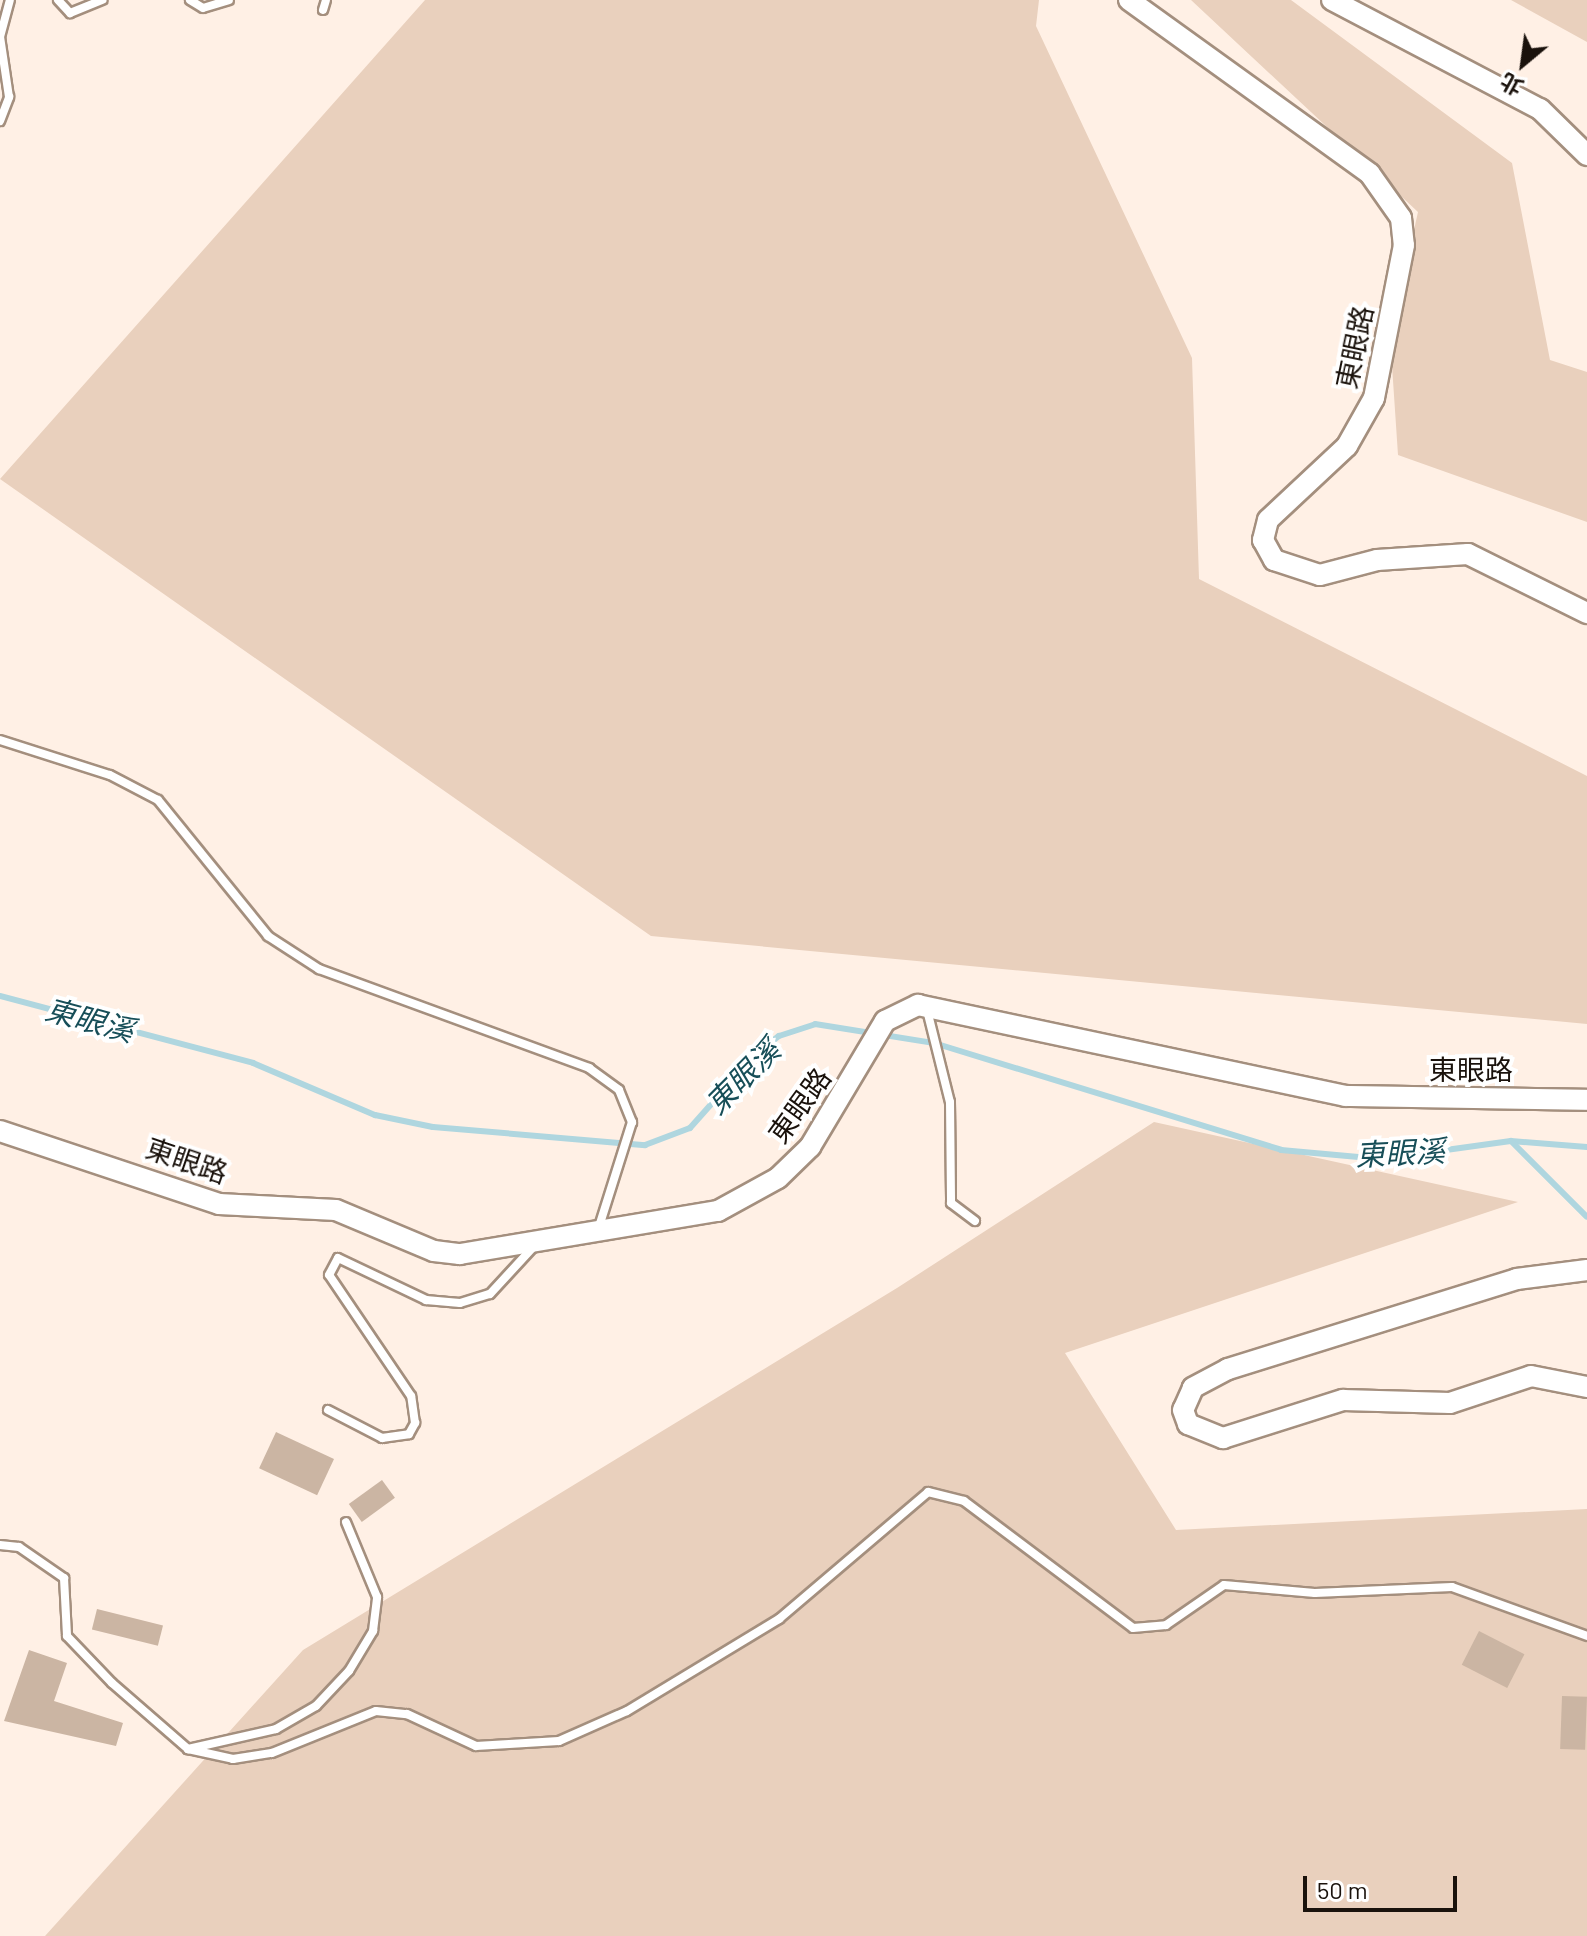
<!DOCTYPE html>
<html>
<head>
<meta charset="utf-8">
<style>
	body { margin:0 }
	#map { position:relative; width:1587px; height:1936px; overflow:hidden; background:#fff0e5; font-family:Barlow,"Noto Sans TC",sans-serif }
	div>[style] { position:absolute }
	.green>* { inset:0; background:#e9d0bd }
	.stream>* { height:6px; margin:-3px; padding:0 3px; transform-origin:3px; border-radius:3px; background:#afd6df }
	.building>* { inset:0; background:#cbb5a3; transform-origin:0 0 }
	.roads { filter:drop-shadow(2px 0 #a48f7e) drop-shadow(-2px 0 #a48f7e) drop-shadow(0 2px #a48f7e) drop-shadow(0 -2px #a48f7e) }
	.service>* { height:8px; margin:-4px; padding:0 4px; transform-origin:4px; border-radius:4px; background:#fff }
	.tertiary>* { height:20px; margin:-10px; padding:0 10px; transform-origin:10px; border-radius:10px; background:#fff }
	span { translate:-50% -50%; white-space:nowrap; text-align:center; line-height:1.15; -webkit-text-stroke:8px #fff; paint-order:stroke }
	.street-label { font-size:28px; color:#1a120c }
	.water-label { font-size:30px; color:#174e58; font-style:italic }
	.north { position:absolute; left:1483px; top:24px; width:80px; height:80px; -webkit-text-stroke:6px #fff; paint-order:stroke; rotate:209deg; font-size:22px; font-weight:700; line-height:32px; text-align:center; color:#1a120c }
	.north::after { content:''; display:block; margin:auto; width:28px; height:36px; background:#1a120c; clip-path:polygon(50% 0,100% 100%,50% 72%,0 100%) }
	.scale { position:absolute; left:1303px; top:1876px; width:154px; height:36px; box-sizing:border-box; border:4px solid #1a120c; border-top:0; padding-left:10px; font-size:24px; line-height:28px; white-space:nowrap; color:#1a120c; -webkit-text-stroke:6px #fff; paint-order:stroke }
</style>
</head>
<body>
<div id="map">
	<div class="green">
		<div style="clip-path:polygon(425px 0,1039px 0,1036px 26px,1192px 358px,1199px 579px,1587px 776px,1587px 1024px,651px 936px,0 479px)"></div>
		<div style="clip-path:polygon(1191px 0,1291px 0,1512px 163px,1550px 360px,1587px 372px,1587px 522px,1398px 455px,1390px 336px,1418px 212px)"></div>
		<div style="clip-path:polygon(1511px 0,1587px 0,1587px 42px)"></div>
		<div style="clip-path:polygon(1154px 1122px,1518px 1202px,1065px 1353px,1176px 1530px,1587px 1509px,1587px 1936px,45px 1936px,303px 1650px,897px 1288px)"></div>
	</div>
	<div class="stream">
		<div style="left:0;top:996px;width:262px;rotate:14.8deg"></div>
		<div style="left:253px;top:1063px;width:133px;rotate:23.1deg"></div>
		<div style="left:375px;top:1115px;width:59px;rotate:11.7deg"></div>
		<div style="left:433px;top:1127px;width:213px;rotate:4.9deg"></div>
		<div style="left:645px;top:1145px;width:48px;rotate:-20.7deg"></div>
		<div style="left:690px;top:1128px;width:96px;rotate:-48.4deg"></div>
		<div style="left:754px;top:1056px;width:32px;rotate:-39deg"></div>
		<div style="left:779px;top:1036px;width:38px;rotate:-18deg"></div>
		<div style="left:815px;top:1024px;width:121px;rotate:9.1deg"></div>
		<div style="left:934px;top:1043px;width:363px;rotate:17.1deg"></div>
		<div style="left:1281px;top:1150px;width:100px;rotate:5.1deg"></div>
		<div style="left:1381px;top:1159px;width:131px;rotate:-7.9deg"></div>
		<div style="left:1511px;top:1141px;width:76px;rotate:4.5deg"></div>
		<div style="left:1511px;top:1141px;width:107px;rotate:45deg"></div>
	</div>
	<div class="building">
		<div style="left:276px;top:1432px;width:64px;height:40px;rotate:25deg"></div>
		<div style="left:382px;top:1480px;width:22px;height:41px;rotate:54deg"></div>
		<div style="left:97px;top:1609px;width:68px;height:21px;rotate:14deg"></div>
		<div style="left:1479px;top:1631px;width:51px;height:38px;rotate:27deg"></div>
		<div style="clip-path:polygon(29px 1650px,67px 1663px,54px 1701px,123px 1723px,116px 1746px,4px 1721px)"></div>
		<div style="left:1562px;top:1696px;width:25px;height:53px;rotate:2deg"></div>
	</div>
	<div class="roads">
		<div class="service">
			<div style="left:58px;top:0;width:18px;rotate:47deg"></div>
			<div style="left:70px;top:13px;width:35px;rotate:-22deg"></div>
			<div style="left:190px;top:0;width:15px;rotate:32deg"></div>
			<div style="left:203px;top:8px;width:27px;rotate:-17deg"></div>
			<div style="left:323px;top:10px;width:10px;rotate:-73deg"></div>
			<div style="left:0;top:121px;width:26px;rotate:-69deg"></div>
			<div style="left:9px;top:97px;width:61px;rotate:-98.5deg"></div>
			<div style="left:0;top:37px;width:38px;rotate:-75deg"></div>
			<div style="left:0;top:740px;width:115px;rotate:17.7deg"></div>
			<div style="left:110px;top:775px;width:54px;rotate:27.5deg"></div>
			<div style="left:158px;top:800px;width:175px;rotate:51deg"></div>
			<div style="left:268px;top:936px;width:61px;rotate:32.9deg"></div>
			<div style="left:319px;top:969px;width:288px;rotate:20.1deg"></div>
			<div style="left:589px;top:1068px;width:37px;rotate:36deg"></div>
			<div style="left:619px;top:1090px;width:35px;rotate:68deg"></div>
			<div style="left:632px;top:1122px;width:113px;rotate:107.5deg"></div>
			<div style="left:927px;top:1010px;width:95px;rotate:76deg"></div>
			<div style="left:950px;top:1102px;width:101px;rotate:89.4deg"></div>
			<div style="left:951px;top:1203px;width:30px;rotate:37deg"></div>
			<div style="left:328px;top:1410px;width:61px;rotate:27.4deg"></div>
			<div style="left:382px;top:1438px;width:27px;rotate:-8deg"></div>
			<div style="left:409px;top:1434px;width:13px;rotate:-61deg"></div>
			<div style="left:415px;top:1423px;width:27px;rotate:-98deg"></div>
			<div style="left:411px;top:1396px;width:146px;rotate:-124.1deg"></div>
			<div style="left:329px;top:1275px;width:19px;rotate:-62deg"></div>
			<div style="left:338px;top:1258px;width:98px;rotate:25.5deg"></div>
			<div style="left:426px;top:1300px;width:34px;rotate:5deg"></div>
			<div style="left:460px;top:1303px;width:31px;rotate:-17deg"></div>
			<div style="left:490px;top:1294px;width:67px;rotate:-47.4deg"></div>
			<div style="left:0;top:1545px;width:19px;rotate:6deg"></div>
			<div style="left:19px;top:1547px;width:55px;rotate:34.6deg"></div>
			<div style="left:64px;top:1578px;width:58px;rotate:87deg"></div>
			<div style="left:67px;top:1636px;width:65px;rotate:46.2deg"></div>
			<div style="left:112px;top:1683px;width:101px;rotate:41deg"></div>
			<div style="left:188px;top:1749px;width:46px;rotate:12.5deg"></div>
			<div style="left:233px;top:1759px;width:39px;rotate:-9deg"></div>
			<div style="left:272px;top:1753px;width:112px;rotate:-22deg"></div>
			<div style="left:376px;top:1711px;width:31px;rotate:6deg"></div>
			<div style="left:407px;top:1714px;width:76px;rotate:24.9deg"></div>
			<div style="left:476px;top:1746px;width:83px;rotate:-3.4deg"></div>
			<div style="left:559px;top:1741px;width:74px;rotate:-23.8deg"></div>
			<div style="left:627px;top:1711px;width:178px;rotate:-31.2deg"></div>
			<div style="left:779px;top:1619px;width:196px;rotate:-40.4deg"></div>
			<div style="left:928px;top:1492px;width:37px;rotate:14deg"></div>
			<div style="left:964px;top:1501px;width:211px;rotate:36.9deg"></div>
			<div style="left:1133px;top:1628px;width:33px;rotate:-5deg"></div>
			<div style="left:1166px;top:1625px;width:70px;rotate:-34.6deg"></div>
			<div style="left:1224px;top:1585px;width:91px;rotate:5deg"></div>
			<div style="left:1315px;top:1593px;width:137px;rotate:-2.5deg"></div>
			<div style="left:1452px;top:1587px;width:144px;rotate:19.9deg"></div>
			<div style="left:188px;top:1749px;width:90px;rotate:-12.8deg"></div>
			<div style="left:276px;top:1729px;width:46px;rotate:-29.9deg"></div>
			<div style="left:316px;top:1706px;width:48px;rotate:-46.7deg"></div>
			<div style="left:349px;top:1671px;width:47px;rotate:-59deg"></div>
			<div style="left:373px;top:1631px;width:34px;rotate:-83deg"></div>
			<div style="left:377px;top:1597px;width:81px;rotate:-112.5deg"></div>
		</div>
		<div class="tertiary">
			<div style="left:1129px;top:0;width:297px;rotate:35.8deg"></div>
			<div style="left:1370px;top:174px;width:54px;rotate:54.8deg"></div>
			<div style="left:1401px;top:218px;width:27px;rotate:84deg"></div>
			<div style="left:1404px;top:245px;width:156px;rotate:101.1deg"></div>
			<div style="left:1374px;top:398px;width:55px;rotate:119.4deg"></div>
			<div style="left:1347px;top:446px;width:108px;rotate:136.9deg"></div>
			<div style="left:1268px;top:520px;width:21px;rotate:104deg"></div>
			<div style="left:1263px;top:540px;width:23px;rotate:61deg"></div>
			<div style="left:1274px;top:560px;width:48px;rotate:18.1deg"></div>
			<div style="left:1320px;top:575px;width:59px;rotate:-14.7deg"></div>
			<div style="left:1377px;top:560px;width:91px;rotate:-3.8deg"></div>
			<div style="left:1468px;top:554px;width:133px;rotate:26.4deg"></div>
			<div style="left:1332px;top:0;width:235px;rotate:27.7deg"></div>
			<div style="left:1540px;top:109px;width:66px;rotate:44.4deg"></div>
			<div style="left:0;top:1131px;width:231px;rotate:18.4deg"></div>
			<div style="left:219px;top:1204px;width:117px;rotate:2.9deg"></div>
			<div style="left:336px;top:1210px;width:106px;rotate:22.7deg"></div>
			<div style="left:434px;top:1251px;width:26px;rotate:7deg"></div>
			<div style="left:460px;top:1254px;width:262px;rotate:-9.5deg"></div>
			<div style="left:718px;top:1211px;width:68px;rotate:-28.8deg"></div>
			<div style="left:778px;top:1178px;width:45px;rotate:-44.1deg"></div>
			<div style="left:810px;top:1147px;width:147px;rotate:-59.2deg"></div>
			<div style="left:885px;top:1021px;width:37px;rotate:-26deg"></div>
			<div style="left:918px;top:1005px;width:437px;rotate:12deg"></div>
			<div style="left:1345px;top:1096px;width:242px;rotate:0.9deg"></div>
			<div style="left:1587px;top:1270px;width:71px;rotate:172.7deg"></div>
			<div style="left:1517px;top:1279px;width:303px;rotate:162.7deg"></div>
			<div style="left:1228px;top:1369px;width:40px;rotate:152deg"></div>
			<div style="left:1193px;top:1388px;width:24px;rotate:114deg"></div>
			<div style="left:1183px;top:1410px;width:15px;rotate:70deg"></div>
			<div style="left:1188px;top:1424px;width:38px;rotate:22deg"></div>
			<div style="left:1223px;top:1438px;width:126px;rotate:-17.6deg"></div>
			<div style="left:1343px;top:1400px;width:107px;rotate:1.6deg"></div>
			<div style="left:1450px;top:1403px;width:85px;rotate:-18.4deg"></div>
			<div style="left:1531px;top:1376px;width:57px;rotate:11.1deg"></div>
		</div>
	</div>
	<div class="street-label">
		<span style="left:1354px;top:347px;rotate:-78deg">東眼路</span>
		<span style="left:1471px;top:1069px">東眼路</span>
		<span style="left:799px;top:1105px;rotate:-54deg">東眼路</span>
		<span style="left:187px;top:1160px;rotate:19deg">東眼路</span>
	</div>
	<div class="water-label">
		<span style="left:90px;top:1019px;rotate:15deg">東眼溪</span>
		<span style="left:742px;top:1076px;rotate:-45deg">東眼溪</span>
		<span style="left:1400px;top:1152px;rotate:-3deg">東眼溪</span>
	</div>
	<div class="north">北</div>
	<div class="scale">50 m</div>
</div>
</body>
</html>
